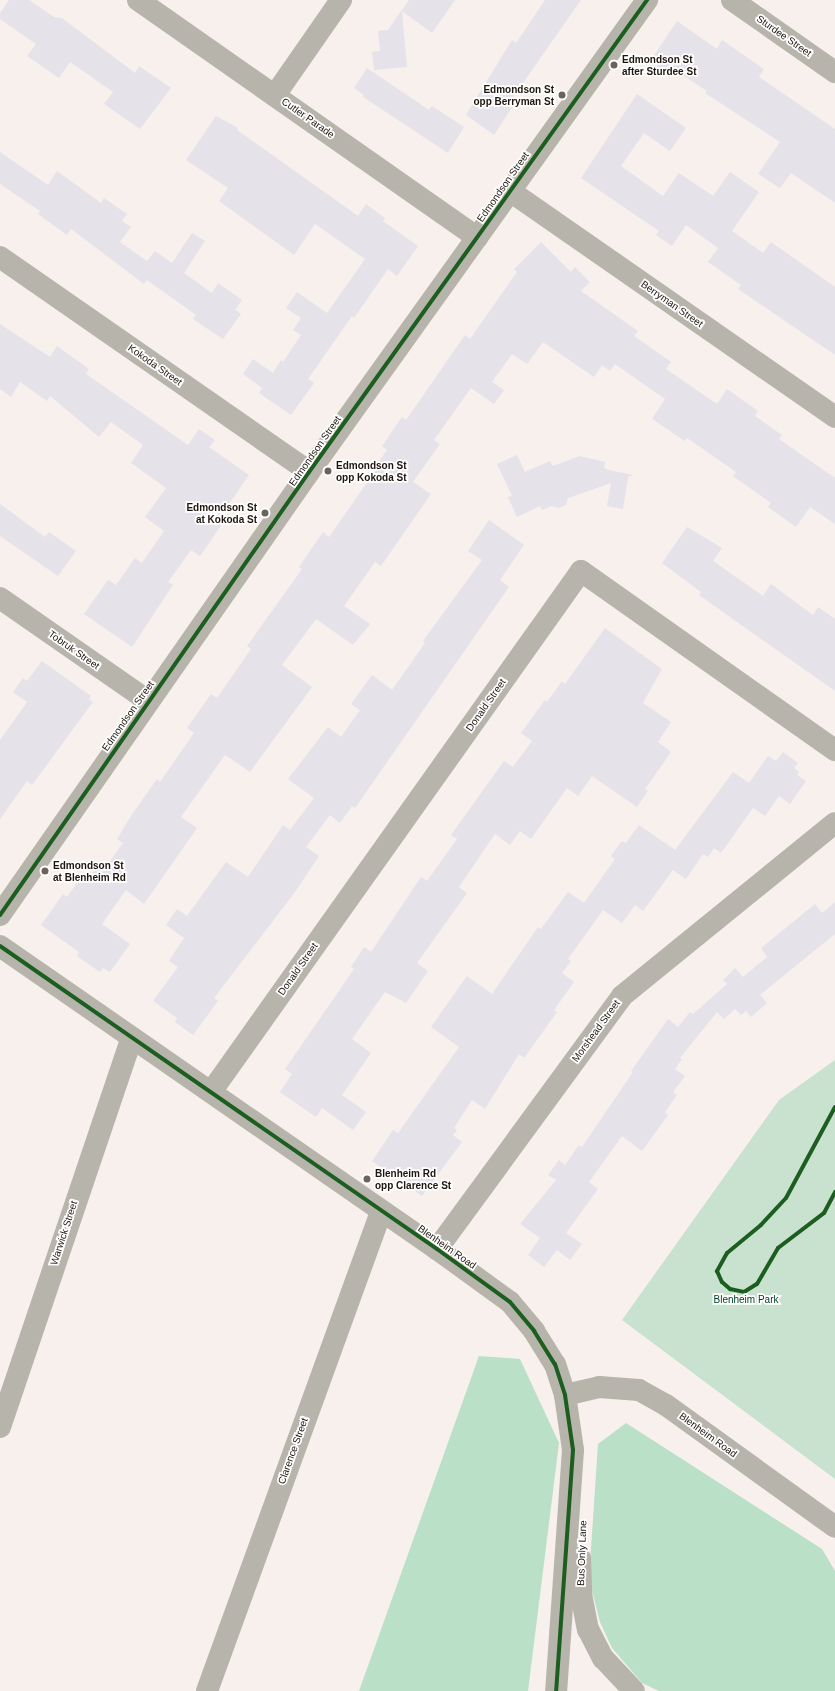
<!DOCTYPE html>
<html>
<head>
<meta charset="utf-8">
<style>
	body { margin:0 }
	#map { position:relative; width:835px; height:1691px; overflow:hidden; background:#f7f0ec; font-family:Helvetica,sans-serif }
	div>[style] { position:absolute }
	.green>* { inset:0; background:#c9e2d0 }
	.forest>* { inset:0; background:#bae0c8 }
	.building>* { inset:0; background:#e5e2ea }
	.minor>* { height:22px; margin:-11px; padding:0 11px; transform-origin:11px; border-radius:11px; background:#b7b4ac }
	.cycleway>* { height:4px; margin:-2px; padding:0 2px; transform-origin:2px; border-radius:2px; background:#1b5e20 }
	.dots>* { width:11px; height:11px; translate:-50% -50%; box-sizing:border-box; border:2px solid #fff; border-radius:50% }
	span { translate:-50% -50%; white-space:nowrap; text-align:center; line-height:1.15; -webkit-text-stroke:3.5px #fff; paint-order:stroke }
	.street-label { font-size:10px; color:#1f150e }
	.poi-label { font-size:10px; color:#1f150e; font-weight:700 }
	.left { translate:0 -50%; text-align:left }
	.right { translate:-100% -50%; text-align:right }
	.park-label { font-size:10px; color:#024128 }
</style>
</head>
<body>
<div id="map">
	<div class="green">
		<div style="clip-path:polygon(835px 1060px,835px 1479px,622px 1320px,779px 1100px)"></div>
	</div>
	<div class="forest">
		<div style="clip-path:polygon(479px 1356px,520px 1359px,559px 1443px,528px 1691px,359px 1691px)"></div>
		<div style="clip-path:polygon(626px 1423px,822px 1549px,835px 1571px,835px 1691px,659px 1691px,642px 1683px,612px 1648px,600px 1622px,589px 1579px,598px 1444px)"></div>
	</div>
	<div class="building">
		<div style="clip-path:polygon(9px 0,29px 0,54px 17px,62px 18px,135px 73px,139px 66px,171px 88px,140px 129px,104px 104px,113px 92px,70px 62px,59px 78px,27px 56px,36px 44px,0 19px,0 13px)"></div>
		<div style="clip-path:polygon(409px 0,455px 0,432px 33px,402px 11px,407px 67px,374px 70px,372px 52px,380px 51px,378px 31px,388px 30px)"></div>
		<div style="clip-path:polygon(545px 0,581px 0,509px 103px,513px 106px,494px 135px,466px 115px,512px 40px,516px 43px)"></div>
		<div style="clip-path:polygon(677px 21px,717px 49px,722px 40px,764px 69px,759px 77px,835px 129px,835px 203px,791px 173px,780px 188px,758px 174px,780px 142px,705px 93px,707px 91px,675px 70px,670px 78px,649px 63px)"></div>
		<div style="clip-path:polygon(367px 68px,429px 110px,432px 106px,464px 127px,448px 153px,363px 97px,364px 95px,354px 88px)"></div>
		<div style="clip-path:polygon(637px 94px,686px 128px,670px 151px,644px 133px,621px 166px,663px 196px,679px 173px,713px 196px,730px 172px,759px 192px,732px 231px,763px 253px,771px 242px,835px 287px,835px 355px,738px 289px,741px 285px,708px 262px,718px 248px,686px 225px,672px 246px,656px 235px,659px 231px,581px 178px)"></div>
		<div style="clip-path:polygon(216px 116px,238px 128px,237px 130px,358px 216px,366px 204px,385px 218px,383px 221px,418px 246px,397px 276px,388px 269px,354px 318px,352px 316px,308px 379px,314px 383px,291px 415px,259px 393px,262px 388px,243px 374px,253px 359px,273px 373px,281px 360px,283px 362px,301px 335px,293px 330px,301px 318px,286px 308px,297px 292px,327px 313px,365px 259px,315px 224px,294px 255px,219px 201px,228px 188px,186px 160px)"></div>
		<div style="clip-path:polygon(0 152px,48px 185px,57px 171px,101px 203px,104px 198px,127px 214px,122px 221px,131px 227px,120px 242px,147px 261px,155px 251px,172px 263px,192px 233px,205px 241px,184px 273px,212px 293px,218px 283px,242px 300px,235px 310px,241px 314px,223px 339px,193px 319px,196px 315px,147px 280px,144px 284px,71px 229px,67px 235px,38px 214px,40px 211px,0 184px)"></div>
		<div style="clip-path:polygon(541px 242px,571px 272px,575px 267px,590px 282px,581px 291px,638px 331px,634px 336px,671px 362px,666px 369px,717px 404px,727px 389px,758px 411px,755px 416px,782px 435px,779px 439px,835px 478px,835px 524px,810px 507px,796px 527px,768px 507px,771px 503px,733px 476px,736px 472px,687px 438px,685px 441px,652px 419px,665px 399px,615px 364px,610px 371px,602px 365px,594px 377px,543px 342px,527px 364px,512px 354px,492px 382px,504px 390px,494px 404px,471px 388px,434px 440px,440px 444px,413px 482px,431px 494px,381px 566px,375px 562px,344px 606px,370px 624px,353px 645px,316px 619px,282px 665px,312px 687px,250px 772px,225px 755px,181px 817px,197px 828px,144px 904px,126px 890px,102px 924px,130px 944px,110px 972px,103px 968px,100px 972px,77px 956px,79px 952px,41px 925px,63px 894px,67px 897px,82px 876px,88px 880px,97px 867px,103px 871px,123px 843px,117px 839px,133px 813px,157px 779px,160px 782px,194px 733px,187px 728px,211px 694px,217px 698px,251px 649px,247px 646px,302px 569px,299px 567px,323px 532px,329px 537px,371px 477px,369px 476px,387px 450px,382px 446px,402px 417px,406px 420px,465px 335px,470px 339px,517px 272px,514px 269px)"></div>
		<div style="clip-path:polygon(0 324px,50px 357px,57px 346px,89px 369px,86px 374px,188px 445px,199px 429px,215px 440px,209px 447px,249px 475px,222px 514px,227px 517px,200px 556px,191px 550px,168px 582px,173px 585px,132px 647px,84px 614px,108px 580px,116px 585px,135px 558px,142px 563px,164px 531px,145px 517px,166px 488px,131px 463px,143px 445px,111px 422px,99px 437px,50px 396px,47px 401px,20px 382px,11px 397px,0 389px)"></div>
		<div style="clip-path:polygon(517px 455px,525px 472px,550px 461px,553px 466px,580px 456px,605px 462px,604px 468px,609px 470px,633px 475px,628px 477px,623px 509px,607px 506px,611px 483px,568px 498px,566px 505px,559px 508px,551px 506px,542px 510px,540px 506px,517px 517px,508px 497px,512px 496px,497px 464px)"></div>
		<div style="clip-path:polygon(0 504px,45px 537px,49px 532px,76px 551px,58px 576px,0 536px)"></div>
		<div style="clip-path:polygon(489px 520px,524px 545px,500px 580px,509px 587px,355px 808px,352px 806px,340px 823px,330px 815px,306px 847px,319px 856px,295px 892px,214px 998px,218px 1001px,193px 1035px,175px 1022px,177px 1018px,153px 1001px,178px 967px,169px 961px,184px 938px,166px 925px,177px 909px,187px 916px,226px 862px,248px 877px,283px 825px,290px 830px,314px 798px,288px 779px,328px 727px,341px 737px,360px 710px,351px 704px,372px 675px,392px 690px,425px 643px,423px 641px,482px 560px,468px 551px)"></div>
		<div style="clip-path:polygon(687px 527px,722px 548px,713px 561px,763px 596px,771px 584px,813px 615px,818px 607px,835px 619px,835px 691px,699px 595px,701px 592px,662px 563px)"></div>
		<div style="clip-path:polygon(605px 628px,662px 669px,643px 703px,671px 722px,658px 742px,671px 752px,645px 789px,648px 791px,637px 807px,592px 776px,578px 796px,567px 788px,531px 839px,520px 831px,510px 845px,495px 834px,459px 887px,467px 893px,417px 963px,428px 971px,406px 1003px,385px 992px,352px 1039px,371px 1053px,342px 1095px,366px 1112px,353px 1130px,322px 1108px,316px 1117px,280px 1092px,292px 1074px,285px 1069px,354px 969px,351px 967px,364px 947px,371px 952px,421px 877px,427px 881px,457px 839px,451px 835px,504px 761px,513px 767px,532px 741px,521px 733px,545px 700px,547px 702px,562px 681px,565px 684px)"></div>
		<div style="clip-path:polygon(42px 661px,91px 696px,89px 699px,93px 702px,32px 785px,27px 781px,0 819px,0 740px,27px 702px,13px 692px,23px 678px,27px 681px)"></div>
		<div style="clip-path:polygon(783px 752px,798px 763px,794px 768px,799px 772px,797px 775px,806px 781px,790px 804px,779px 796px,765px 816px,753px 808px,721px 853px,714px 848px,708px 857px,703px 854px,686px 879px,673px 870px,643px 911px,635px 905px,622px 923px,603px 910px,568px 959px,571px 961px,562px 973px,574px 982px,554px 1010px,557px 1012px,524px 1058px,519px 1054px,485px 1109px,472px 1100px,454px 1128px,457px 1130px,453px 1135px,462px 1142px,422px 1196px,372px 1161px,393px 1130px,398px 1133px,459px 1047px,431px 1027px,467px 976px,492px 994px,538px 927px,541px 929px,568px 892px,584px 903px,615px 859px,611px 856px,622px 841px,626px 843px,639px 825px,675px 850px,733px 772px,749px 783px,768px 756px,776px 761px)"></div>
		<div style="clip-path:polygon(835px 902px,835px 934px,760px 995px,767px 1003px,751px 1017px,746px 1011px,741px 1015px,735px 1009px,724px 1019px,717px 1012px,680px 1058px,682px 1059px,675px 1069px,685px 1076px,673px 1092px,677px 1095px,665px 1112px,668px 1115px,642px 1151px,622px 1136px,589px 1182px,598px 1189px,566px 1233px,582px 1244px,570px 1260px,557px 1250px,544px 1267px,528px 1255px,540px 1238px,520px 1224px,556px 1180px,548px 1175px,559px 1160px,565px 1165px,579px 1145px,582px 1147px,633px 1072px,631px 1071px,668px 1019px,678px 1027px,690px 1012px,693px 1014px,727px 984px,723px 980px,735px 968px,743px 977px,767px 957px,761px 948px,815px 904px,822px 913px)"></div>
	</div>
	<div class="minor">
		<div style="left:138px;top:0;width:414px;rotate:35deg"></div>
		<div style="left:732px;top:0;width:126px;rotate:35deg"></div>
		<div style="left:275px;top:95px;width:116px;rotate:-55.2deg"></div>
		<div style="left:510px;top:191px;width:396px;rotate:34.8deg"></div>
		<div style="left:0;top:257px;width:376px;rotate:34.8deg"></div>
		<div style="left:0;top:598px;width:180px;rotate:34.8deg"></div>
		<div style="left:0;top:915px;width:540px;rotate:-55.1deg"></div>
		<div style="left:309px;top:472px;width:581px;rotate:-54.39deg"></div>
		<div style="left:0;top:946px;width:532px;rotate:34.74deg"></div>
		<div style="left:437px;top:1249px;width:90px;rotate:36deg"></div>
		<div style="left:510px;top:1302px;width:38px;rotate:50deg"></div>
		<div style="left:534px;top:1331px;width:39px;rotate:58deg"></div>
		<div style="left:555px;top:1364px;width:33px;rotate:72deg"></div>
		<div style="left:565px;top:1395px;width:56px;rotate:81.7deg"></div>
		<div style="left:573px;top:1450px;width:242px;rotate:94deg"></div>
		<div style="left:211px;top:1092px;width:639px;rotate:-54.62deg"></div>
		<div style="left:581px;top:571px;width:311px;rotate:35.2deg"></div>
		<div style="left:437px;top:1249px;width:313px;rotate:-53.8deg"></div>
		<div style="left:622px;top:996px;width:274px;rotate:-39.1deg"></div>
		<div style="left:565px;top:1395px;width:35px;rotate:-13deg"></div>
		<div style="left:599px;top:1387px;width:40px;rotate:4.3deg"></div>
		<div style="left:639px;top:1390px;width:31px;rotate:29deg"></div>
		<div style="left:666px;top:1405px;width:208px;rotate:35.8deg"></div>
		<div style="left:0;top:1427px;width:410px;rotate:-71.3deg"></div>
		<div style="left:580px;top:1558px;width:36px;rotate:88deg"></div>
		<div style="left:581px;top:1594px;width:36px;rotate:79deg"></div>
		<div style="left:588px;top:1629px;width:33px;rotate:63deg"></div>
		<div style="left:603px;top:1658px;width:45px;rotate:46.8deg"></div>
		<div style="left:207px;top:1691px;width:510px;rotate:-70.04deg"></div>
	</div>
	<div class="cycleway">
		<div style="left:0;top:915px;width:540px;rotate:-55.1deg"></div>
		<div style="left:309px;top:472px;width:581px;rotate:-54.39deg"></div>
		<div style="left:0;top:946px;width:532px;rotate:34.74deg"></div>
		<div style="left:437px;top:1249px;width:90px;rotate:36deg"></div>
		<div style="left:510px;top:1302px;width:38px;rotate:50deg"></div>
		<div style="left:534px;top:1331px;width:39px;rotate:58deg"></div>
		<div style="left:555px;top:1364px;width:33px;rotate:72deg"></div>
		<div style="left:565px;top:1395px;width:56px;rotate:81.7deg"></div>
		<div style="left:573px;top:1450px;width:242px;rotate:94deg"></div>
		<div style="left:835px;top:1107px;width:103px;rotate:118.3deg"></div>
		<div style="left:786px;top:1198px;width:37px;rotate:133deg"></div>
		<div style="left:761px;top:1225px;width:44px;rotate:140.5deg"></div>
		<div style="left:727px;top:1253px;width:21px;rotate:119deg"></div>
		<div style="left:717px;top:1271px;width:12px;rotate:66deg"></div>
		<div style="left:722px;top:1282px;width:11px;rotate:41deg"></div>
		<div style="left:730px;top:1289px;width:14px;rotate:12deg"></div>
		<div style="left:744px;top:1292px;width:15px;rotate:-32deg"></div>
		<div style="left:757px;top:1284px;width:42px;rotate:-59.7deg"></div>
		<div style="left:778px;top:1248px;width:58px;rotate:-37.3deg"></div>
		<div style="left:824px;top:1213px;width:24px;rotate:-62deg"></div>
	</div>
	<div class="dots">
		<div style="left:614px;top:65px;background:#6b625c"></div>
		<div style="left:562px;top:95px;background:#6b625c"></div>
		<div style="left:328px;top:471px;background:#6b625c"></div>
		<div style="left:265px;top:513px;background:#6b625c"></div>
		<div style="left:45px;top:871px;background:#6b625c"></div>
		<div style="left:367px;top:1179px;background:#6b625c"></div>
	</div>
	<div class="street-label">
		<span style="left:784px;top:36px;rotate:35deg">Sturdee Street</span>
		<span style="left:308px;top:118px;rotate:35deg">Cutler Parade</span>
		<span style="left:503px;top:187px;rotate:-55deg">Edmondson Street</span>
		<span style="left:672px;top:304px;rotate:35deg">Berryman Street</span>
		<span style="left:155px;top:365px;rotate:35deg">Kokoda Street</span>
		<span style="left:315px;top:451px;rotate:-55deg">Edmondson Street</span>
		<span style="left:74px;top:650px;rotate:35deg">Tobruk Street</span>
		<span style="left:486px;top:705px;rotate:-55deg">Donald Street</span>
		<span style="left:128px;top:716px;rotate:-55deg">Edmondson Street</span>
		<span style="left:298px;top:969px;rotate:-55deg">Donald Street</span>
		<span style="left:596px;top:1031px;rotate:-54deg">Morshead Street</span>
		<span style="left:64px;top:1233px;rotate:-72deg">Warwick Street</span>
		<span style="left:447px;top:1247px;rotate:35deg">Blenheim Road</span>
		<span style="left:708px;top:1435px;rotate:36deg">Blenheim Road</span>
		<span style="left:293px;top:1451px;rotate:-70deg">Clarence Street</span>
		<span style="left:582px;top:1553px;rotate:-88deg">Bus Only Lane</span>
	</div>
	<div class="poi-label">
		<span class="left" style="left:622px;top:65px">Edmondson St<br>after Sturdee St</span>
		<span class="right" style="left:554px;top:95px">Edmondson St<br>opp Berryman St</span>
		<span class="left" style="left:336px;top:471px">Edmondson St<br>opp Kokoda St</span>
		<span class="right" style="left:257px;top:513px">Edmondson St<br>at Kokoda St</span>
		<span class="left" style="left:53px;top:871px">Edmondson St<br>at Blenheim Rd</span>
		<span class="left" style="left:375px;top:1179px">Blenheim Rd<br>opp Clarence St</span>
	</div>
	<div class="park-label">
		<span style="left:746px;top:1300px">Blenheim Park</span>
	</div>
</div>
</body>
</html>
